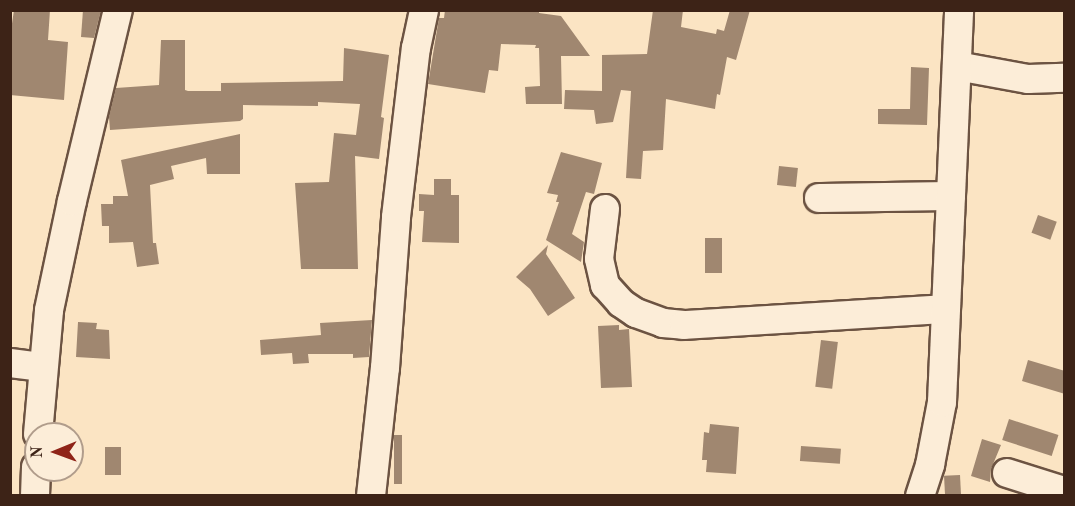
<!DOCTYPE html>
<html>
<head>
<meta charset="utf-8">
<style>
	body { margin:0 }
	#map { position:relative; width:1075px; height:506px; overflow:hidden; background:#fbe4c3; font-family:"Old Standard TT",serif }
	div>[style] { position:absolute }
	.building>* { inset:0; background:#a08770; transform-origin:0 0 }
	.roads { filter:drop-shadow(2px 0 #6c5342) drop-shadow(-2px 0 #6c5342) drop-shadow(0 2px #6c5342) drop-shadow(0 -2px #6c5342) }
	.minor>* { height:28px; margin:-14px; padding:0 14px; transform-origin:14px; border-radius:14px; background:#fcedd8 }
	span { translate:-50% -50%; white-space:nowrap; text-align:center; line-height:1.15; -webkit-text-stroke:4.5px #fcedd8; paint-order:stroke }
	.frame { position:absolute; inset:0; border:12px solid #3d2317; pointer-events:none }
	.north { position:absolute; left:24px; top:422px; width:60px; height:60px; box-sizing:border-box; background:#fcedd8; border:2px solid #b09c8b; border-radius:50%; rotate:269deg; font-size:16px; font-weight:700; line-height:24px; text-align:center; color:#3d2317 }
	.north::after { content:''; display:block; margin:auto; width:21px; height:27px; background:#8f2418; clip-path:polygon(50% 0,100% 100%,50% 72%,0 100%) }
</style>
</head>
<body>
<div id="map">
	<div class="building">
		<div style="clip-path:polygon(14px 10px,50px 10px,48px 40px,68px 42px,64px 100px,10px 95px,10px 37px)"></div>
		<div style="clip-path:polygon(83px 10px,101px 10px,94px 38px,81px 37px)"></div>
		<div style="clip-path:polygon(445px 10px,539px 10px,539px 13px,561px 16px,590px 56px,561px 56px,562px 104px,526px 104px,525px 87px,540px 86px,539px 48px,535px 48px,536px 45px,501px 44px,498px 71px,489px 70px,485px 93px,428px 84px,439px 18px,444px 18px)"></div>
		<div style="clip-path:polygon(653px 10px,683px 10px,681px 27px,716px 34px,717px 29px,724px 31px,730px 10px,750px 10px,736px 60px,727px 57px,720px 95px,717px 94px,715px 109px,666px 99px,663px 150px,643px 151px,641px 179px,626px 178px,631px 91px,621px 90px,613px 122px,596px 124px,594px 110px,564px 109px,565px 90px,602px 91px,602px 55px,647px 54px)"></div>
		<div style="clip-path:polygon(161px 40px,185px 40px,185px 90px,188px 91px,221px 91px,221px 83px,343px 81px,344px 48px,389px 55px,381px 117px,384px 118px,379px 159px,355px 156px,358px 269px,301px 269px,295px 183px,329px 182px,334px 133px,356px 135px,360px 104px,318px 102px,318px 106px,243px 105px,243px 119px,240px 121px,110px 130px,109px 117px,116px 88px,159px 85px)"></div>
		<div style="clip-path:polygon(911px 67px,929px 68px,927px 125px,878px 124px,878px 109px,910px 109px)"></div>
		<div style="clip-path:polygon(240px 134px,240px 174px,207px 174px,206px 158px,171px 166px,174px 179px,150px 185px,153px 243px,156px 243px,159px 264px,137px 267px,133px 242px,109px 243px,109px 226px,102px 226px,101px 204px,113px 204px,113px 196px,128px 196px,121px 160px)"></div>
		<div style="clip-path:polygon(561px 152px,602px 163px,594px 194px,586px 192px,572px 234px,584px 242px,581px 262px,546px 240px,559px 202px,556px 202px,558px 195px,547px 193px)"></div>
		<div style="left:779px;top:166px;width:19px;height:19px;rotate:6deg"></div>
		<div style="clip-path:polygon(434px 179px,451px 179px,451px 195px,459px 195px,459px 243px,422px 242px,424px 211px,419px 211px,419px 194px,434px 195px)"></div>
		<div style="left:1038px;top:215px;width:20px;height:19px;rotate:20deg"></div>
		<div style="left:705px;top:238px;width:17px;height:35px"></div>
		<div style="clip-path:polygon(548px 245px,546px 254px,575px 298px,548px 316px,530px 289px,516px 277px)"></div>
		<div style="clip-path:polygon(372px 320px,369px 357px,353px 358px,353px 354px,308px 354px,309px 363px,293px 364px,292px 353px,261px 355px,260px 340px,321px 335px,320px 323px)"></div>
		<div style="clip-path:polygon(78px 322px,97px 323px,96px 329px,109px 330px,110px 359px,76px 357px)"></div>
		<div style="clip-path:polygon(619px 325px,619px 330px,629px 329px,632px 387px,601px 388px,598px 326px)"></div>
		<div style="left:821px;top:340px;width:17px;height:47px;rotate:7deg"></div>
		<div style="clip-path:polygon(1028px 360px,1065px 371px,1065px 394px,1022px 381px)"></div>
		<div style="left:1009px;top:419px;width:52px;height:22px;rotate:18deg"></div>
		<div style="clip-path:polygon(710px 424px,739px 427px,736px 474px,706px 472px,707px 460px,702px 460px,704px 432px,709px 433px)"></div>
		<div style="left:394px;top:435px;width:8px;height:49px"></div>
		<div style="clip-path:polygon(982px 439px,1001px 445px,991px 469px,990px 482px,971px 476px)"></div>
		<div style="left:801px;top:446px;width:40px;height:15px;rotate:4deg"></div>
		<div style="left:105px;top:447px;width:16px;height:28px"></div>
		<div style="left:960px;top:475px;width:20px;height:16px;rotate:87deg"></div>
	</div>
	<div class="roads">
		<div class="minor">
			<div style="left:957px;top:66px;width:72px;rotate:10.4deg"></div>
			<div style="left:1028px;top:79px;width:36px;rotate:-2deg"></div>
			<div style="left:819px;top:198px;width:132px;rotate:-0.9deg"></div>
			<div style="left:605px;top:209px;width:50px;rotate:96.8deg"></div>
			<div style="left:599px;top:259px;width:27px;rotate:77deg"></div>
			<div style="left:605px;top:285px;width:24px;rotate:48deg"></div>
			<div style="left:621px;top:303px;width:18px;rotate:34deg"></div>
			<div style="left:636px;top:313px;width:29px;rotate:20deg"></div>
			<div style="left:663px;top:323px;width:21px;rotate:5deg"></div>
			<div style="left:684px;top:325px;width:262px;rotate:-3.5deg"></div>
			<div style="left:10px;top:363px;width:33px;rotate:7deg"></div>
			<div style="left:38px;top:434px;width:124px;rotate:-84.9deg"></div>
			<div style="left:49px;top:310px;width:111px;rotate:-78.1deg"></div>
			<div style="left:72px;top:201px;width:196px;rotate:-76.5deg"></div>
			<div style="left:1007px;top:473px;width:60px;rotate:17.5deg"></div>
			<div style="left:35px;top:496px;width:29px;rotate:-88deg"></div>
			<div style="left:371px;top:496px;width:129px;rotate:-83.8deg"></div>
			<div style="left:385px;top:368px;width:151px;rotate:-85.8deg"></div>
			<div style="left:396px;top:217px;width:170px;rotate:-83.3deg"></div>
			<div style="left:416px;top:48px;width:39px;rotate:-78deg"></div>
			<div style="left:920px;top:496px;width:33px;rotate:-72deg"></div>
			<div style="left:930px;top:465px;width:64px;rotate:-79.2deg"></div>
			<div style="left:942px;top:402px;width:392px;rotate:-87.5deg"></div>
		</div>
	</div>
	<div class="frame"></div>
	<div class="north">N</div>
</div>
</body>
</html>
